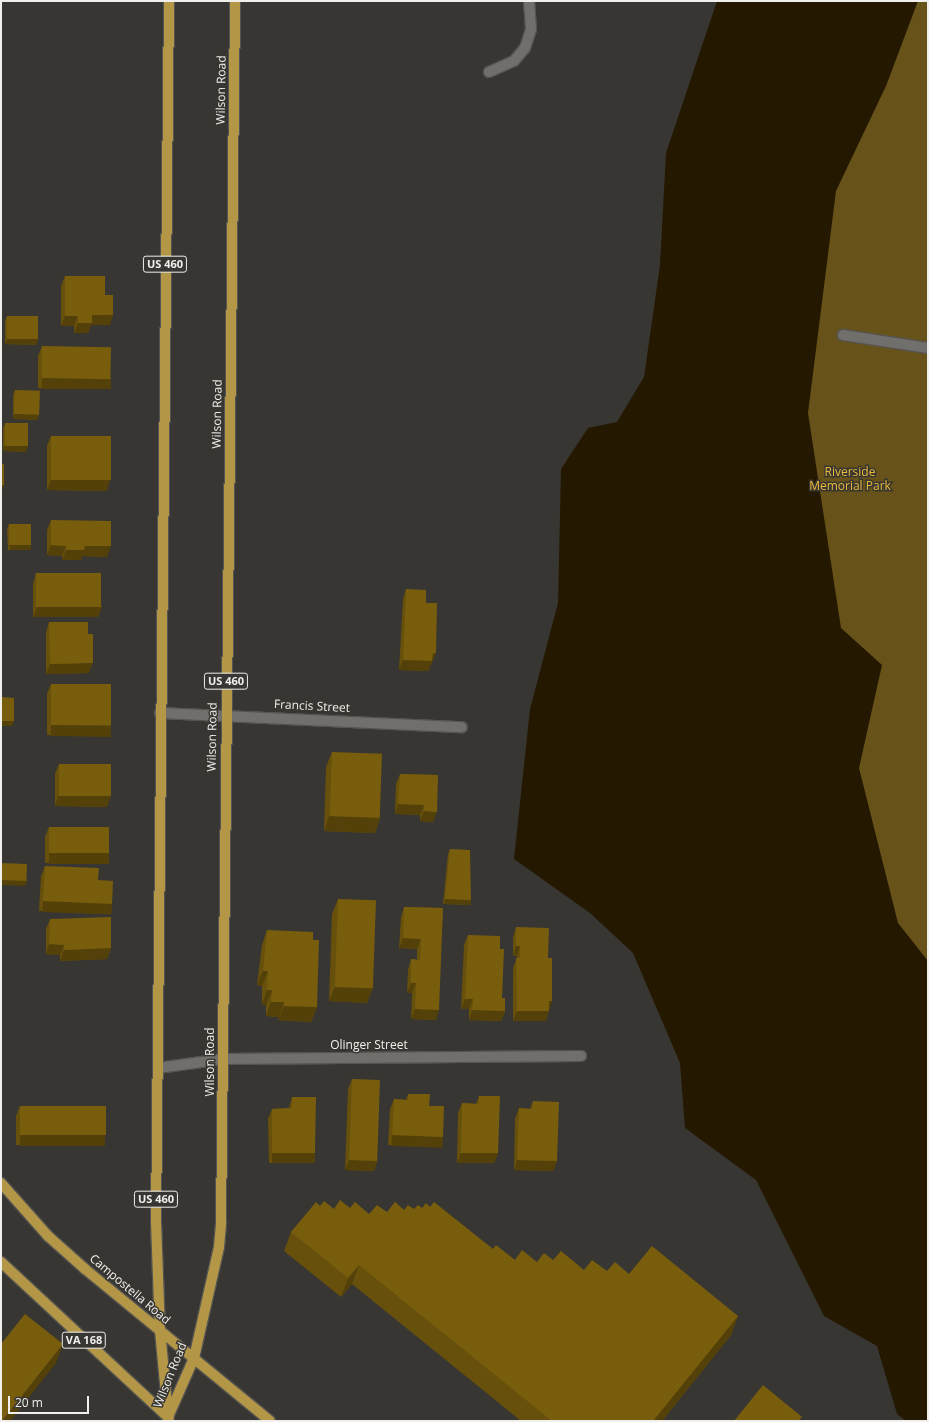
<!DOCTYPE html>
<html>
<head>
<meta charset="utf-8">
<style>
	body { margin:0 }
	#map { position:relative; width:929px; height:1422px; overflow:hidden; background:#383632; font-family:"Open Sans",sans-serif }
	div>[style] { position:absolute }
	.green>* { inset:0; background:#67521a }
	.water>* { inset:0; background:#241800 }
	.roads { filter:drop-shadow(1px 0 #555451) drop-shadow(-1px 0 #555451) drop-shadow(0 1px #555451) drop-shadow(0 -1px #555451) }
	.minor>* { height:10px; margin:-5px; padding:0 5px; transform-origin:5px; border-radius:5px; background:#716f6b }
	.major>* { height:10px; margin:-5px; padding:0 5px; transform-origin:5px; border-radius:5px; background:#b49746 }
	.wall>* { inset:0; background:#67500b }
	.shaded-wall>* { inset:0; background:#544109; transform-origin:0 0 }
	.building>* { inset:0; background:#785d0d; transform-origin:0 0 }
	span { translate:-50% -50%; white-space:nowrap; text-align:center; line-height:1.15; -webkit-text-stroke:3px #383632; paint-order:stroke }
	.shield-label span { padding:1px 3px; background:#383632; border:1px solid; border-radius:3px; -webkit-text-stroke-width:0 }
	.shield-label { font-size:11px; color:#f0efec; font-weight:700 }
	.street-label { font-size:12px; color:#f0efec }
	.park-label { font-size:12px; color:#ebbb37 }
	.frame { position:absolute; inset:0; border:2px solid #f0efec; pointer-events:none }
	.scale { position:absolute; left:8px; top:1396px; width:81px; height:18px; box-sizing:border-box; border:2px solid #f0efec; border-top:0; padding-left:5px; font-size:12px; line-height:14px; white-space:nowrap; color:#f0efec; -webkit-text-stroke:3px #383632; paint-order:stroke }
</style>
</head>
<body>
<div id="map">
	<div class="green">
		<div style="clip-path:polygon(892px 1px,928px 1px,928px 1020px,876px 929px,779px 345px)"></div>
	</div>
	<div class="water">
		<div style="clip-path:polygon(717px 1px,918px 1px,886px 86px,836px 191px,808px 413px,841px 628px,882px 665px,859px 768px,898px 923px,928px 961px,928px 1421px,906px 1421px,897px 1414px,877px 1346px,824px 1316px,756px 1180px,685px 1128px,680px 1063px,633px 953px,590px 913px,514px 859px,530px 709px,558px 603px,561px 469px,588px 428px,617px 422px,644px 377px,660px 265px,666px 153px)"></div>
	</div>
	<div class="roads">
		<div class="minor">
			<div style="left:489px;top:72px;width:27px;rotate:-24deg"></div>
			<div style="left:514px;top:61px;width:17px;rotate:-50deg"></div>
			<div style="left:525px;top:48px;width:20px;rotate:-72deg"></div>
			<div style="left:531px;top:29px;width:28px;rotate:-94deg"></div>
			<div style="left:843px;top:335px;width:86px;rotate:8.7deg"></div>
			<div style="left:160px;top:713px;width:302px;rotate:2.7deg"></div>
			<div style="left:158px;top:1068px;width:66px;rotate:-7.9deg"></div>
			<div style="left:223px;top:1059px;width:358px;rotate:-0.5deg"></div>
		</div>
		<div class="major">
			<div style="left:1px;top:1183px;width:71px;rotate:48.4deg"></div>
			<div style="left:48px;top:1236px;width:50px;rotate:41.7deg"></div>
			<div style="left:85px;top:1269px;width:239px;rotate:39.4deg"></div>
			<div style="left:1px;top:1262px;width:229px;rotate:42.9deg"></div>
			<div style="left:168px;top:1415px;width:84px;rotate:-95.4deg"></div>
			<div style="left:160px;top:1331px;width:109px;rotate:-92.1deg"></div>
			<div style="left:156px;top:1222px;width:1221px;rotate:-89.39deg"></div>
			<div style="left:168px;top:1417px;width:64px;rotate:-66.2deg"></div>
			<div style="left:194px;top:1358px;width:114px;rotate:-77.3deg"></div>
			<div style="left:219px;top:1247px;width:25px;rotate:-85deg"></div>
			<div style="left:221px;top:1222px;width:1221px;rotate:-89.34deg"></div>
		</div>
	</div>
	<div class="wall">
		<div style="clip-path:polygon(65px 276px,105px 295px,110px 325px,91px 325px,88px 333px,74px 333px,74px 326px,61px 326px,61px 286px)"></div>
		<div style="clip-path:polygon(7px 316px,38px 339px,36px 345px,5px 344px,5px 321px)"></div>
		<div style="clip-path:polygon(42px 346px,107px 388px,38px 388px,38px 356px)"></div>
		<div style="clip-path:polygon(15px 390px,39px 414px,37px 420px,13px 419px,13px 395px)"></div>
		<div style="clip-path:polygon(5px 423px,26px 452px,3px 451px,3px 428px)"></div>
		<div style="clip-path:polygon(51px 436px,107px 491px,47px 490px,47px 446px)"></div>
		<div style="clip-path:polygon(51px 520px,107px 557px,82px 556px,81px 560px,62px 560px,62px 556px,47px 555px,47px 530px)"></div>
		<div style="clip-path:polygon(9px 524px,31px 545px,30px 550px,8px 550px,7px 529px)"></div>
		<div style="clip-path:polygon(36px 573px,102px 606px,98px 617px,33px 617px,33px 584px)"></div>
		<div style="clip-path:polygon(406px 589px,426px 603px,436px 653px,428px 671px,399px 670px,403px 599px)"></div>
		<div style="clip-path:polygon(49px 622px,89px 673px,46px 674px,46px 633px)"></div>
		<div style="clip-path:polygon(1px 675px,2px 697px,12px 726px,1px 726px)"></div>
		<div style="clip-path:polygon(51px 684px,111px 726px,107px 736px,47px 735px,47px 694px)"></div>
		<div style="clip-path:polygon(332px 752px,380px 818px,375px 833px,324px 831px,326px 767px)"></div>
		<div style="clip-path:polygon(59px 764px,107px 807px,55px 806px,55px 774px)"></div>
		<div style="clip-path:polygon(400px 774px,438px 775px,433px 822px,420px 821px,420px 815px,395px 814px,396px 784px)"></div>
		<div style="clip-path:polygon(49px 827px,106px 863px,45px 863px,45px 837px)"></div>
		<div style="clip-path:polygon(450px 849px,471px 900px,469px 905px,443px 904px,448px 854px)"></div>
		<div style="clip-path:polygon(45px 866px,98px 880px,108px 914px,39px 911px,41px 876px)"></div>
		<div style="clip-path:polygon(338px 899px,367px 1003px,329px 1001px,332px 914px)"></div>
		<div style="clip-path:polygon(404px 907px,443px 908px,436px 1020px,411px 1019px,412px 993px,407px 993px,408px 970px,411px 959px,417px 960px,417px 949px,399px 948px,401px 917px)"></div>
		<div style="clip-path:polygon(50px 919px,111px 948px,107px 959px,60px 961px,60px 955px,46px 954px,46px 929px)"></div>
		<div style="clip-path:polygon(516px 927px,548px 958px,549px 1009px,546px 1021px,513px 1021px,513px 968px,517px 958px,517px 956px,513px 956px,513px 938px)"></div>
		<div style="clip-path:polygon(267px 930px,313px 940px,317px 1007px,311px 1022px,278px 1020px,279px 1017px,266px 1016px,266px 1005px,262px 1004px,262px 986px,257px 985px,262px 945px)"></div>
		<div style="clip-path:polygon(468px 935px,500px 949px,502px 998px,505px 1011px,501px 1021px,469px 1020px,469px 1009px,461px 1009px,464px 945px)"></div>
		<div style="clip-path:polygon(352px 1079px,377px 1161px,374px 1171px,345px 1170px,348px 1089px)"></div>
		<div style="clip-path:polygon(408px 1094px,429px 1106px,443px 1137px,440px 1147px,388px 1145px,390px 1109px,394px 1099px,406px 1100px)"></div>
		<div style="clip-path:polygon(479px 1096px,498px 1153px,494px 1163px,457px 1163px,458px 1113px,462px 1103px,476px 1104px)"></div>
		<div style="clip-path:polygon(292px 1097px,312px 1163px,269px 1163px,268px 1119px,272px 1109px,289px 1108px)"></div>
		<div style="clip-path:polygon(533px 1101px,557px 1161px,553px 1171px,514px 1170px,515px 1119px,519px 1108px,530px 1109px)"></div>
		<div style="clip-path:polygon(20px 1106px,102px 1145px,16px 1145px,16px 1116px)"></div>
		<div style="clip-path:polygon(320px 1206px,334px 1209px,350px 1208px,369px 1214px,430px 1207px,493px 1249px,515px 1260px,537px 1262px,553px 1260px,584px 1270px,607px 1271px,629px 1274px,738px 1316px,731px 1335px,662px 1421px,521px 1421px,352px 1284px,341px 1297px,284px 1251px,291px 1232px)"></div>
	</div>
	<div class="shaded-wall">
		<div style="clip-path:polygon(92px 315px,113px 315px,110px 325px,91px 325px,88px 333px,74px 333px,78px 323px)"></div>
		<div style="clip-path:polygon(65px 316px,78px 316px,74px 326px,61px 326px)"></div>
		<div style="clip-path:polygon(7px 339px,38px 339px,36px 345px,5px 344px)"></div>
		<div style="left:42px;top:378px;width:69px;height:11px"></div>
		<div style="clip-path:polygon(14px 414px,39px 414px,37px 420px,13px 419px)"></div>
		<div style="clip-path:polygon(4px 446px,28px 446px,26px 452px,3px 451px)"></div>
		<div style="clip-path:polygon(51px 480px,110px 480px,107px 491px,47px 490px)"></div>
		<div style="clip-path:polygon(1px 485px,4px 485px,2px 490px,1px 490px)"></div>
		<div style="left:10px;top:545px;width:21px;height:5px"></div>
		<div style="clip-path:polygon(51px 545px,66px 546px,62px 556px,47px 555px)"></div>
		<div style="clip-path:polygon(85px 546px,111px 546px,107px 557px,82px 556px,81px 560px,62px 560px,66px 550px)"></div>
		<div style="clip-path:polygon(102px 606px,98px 617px,33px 617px,37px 607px)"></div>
		<div style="clip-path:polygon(433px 653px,436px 653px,428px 671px,399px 670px,403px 660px)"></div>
		<div style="clip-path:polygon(93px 663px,89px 673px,46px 674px,50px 664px)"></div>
		<div style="clip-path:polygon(2px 721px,14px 721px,12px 726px,1px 726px)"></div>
		<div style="left:51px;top:725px;width:60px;height:11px;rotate:1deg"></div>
		<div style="clip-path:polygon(58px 796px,111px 796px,107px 807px,55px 806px)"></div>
		<div style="clip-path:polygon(398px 804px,424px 805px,420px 815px,395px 814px)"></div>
		<div style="clip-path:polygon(424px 811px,437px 812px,433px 822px,420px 821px)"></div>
		<div style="clip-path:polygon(329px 816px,380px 818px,375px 833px,324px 831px)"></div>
		<div style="left:49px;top:853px;width:60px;height:11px"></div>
		<div style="clip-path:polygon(1px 880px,27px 880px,25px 886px,1px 885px)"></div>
		<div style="left:445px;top:899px;width:26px;height:5px;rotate:2deg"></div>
		<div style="left:43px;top:901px;width:69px;height:11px;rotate:2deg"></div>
		<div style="clip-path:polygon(403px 938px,421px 939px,417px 949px,399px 948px)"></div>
		<div style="clip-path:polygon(49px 944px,64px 945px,60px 955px,46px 954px)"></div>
		<div style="clip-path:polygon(516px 946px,520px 946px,517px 956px,513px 956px)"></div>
		<div style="clip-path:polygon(111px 948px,107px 959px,60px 961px,64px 950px)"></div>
		<div style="clip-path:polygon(263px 971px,268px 971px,262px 986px,257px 985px)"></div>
		<div style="clip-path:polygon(411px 983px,416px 983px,412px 993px,407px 993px)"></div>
		<div style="clip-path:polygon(335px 987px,373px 988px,367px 1003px,329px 1001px)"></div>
		<div style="clip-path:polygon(267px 990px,272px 990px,266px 1005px,262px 1004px)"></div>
		<div style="clip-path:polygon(465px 999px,473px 999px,469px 1009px,461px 1009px)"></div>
		<div style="clip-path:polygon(549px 1001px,552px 1001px,546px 1021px,513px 1021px,517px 1011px)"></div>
		<div style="clip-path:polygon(271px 1002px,284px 1002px,279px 1017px,266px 1016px)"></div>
		<div style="clip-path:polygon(284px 1006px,317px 1007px,311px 1022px,278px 1020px)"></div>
		<div style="clip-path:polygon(415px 1009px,439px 1010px,436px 1020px,411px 1019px)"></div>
		<div style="clip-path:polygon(472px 1010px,505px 1011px,501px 1021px,469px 1020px)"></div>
		<div style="left:20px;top:1135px;width:85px;height:11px"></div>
		<div style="left:392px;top:1135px;width:51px;height:11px;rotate:2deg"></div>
		<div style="left:272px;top:1153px;width:43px;height:10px"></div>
		<div style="clip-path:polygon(461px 1153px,498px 1153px,494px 1163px,457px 1163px)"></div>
		<div style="clip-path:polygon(349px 1160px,377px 1161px,374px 1171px,345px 1170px)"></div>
		<div style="clip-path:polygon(517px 1160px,557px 1161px,553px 1171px,514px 1170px)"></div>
		<div style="clip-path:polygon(359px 1265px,352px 1284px,341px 1297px,348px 1278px)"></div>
		<div style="clip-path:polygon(738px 1316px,731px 1335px,662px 1421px,653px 1421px)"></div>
		<div style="clip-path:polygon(63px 1344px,56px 1363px,10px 1421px,2px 1421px)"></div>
	</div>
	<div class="building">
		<div style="clip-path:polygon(65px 276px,105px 276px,105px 295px,113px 295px,113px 315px,92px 315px,92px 323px,78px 323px,78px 316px,65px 316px)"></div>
		<div style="left:7px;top:316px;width:31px;height:23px"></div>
		<div style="left:42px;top:346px;width:69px;height:32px;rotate:1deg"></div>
		<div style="left:1px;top:372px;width:1px;height:21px"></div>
		<div style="left:15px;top:390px;width:25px;height:24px;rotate:2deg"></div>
		<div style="left:1px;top:419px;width:1px;height:15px"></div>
		<div style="left:5px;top:423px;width:23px;height:23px"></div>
		<div style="left:51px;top:436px;width:60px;height:44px"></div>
		<div style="left:1px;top:464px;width:3px;height:21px"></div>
		<div style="clip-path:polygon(51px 520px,111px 521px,111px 546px,85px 546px,84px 550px,66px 550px,66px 546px,51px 545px)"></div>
		<div style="left:9px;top:524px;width:22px;height:21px"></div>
		<div style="left:36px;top:573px;width:65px;height:34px"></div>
		<div style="clip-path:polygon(406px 589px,426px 590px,426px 603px,437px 603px,436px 653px,433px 653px,432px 661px,403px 660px)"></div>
		<div style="clip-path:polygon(49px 622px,88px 622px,88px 634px,93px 634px,93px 663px,50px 664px)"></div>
		<div style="clip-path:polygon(1px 675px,2px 675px,2px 697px,14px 698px,14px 721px,2px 721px,2px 710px,1px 710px)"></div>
		<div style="left:51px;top:684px;width:60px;height:41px"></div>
		<div style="left:332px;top:752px;width:50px;height:64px;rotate:2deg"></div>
		<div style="left:59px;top:764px;width:52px;height:32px"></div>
		<div style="clip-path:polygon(400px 774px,438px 775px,437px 812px,424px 811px,424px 805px,398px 804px)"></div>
		<div style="left:49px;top:827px;width:60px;height:26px"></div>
		<div style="clip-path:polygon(450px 849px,470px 850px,471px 900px,445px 899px)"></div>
		<div style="left:1px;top:863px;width:26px;height:17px;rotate:2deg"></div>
		<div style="clip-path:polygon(45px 866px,99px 868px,98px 880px,113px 881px,112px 904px,43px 901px)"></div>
		<div style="left:338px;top:899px;width:38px;height:88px;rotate:2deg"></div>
		<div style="clip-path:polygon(404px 907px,443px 908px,439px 1010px,415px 1009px,416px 983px,411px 983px,411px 959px,420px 960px,421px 939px,403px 938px)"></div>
		<div style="clip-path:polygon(111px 917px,111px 948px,64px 950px,64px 945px,49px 944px,50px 919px)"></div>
		<div style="clip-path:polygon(516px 927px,549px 928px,548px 958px,552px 958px,552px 1001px,549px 1001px,549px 1011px,517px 1011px,516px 958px,520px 958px,520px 946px,516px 946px)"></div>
		<div style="clip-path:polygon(267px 930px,313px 932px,313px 940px,319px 940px,317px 1007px,284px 1006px,284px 1002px,271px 1002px,272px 990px,267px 990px,268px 971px,263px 971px)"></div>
		<div style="clip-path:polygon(468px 935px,500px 936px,500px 949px,504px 949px,502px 998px,505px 998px,505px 1011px,472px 1010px,473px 999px,465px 999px)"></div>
		<div style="left:352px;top:1079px;width:28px;height:81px;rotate:2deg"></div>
		<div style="clip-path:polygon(408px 1094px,430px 1094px,429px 1106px,444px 1106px,443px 1137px,392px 1135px,394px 1099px,408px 1100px)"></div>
		<div style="clip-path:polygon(479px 1096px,500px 1096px,498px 1153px,461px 1153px,462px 1103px,479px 1104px)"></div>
		<div style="clip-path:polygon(292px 1097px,316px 1097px,315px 1153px,272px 1153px,272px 1109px,292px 1108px)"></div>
		<div style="clip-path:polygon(533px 1101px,559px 1102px,557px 1161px,517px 1160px,519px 1108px,532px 1109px)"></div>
		<div style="left:20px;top:1106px;width:86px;height:29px"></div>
		<div style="clip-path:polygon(340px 1200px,350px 1208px,355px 1202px,369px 1214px,377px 1205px,387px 1212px,395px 1202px,404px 1210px,408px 1205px,414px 1209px,418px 1205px,422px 1208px,426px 1203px,430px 1207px,434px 1202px,493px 1249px,496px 1245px,515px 1260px,522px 1250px,537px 1262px,544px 1253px,553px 1260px,561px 1251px,584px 1270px,592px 1260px,607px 1271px,615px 1262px,629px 1274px,652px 1246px,738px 1316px,653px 1421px,552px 1421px,359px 1265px,348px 1278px,291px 1232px,316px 1202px,320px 1206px,324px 1201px,334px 1209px)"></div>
		<div style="clip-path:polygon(25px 1314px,63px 1344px,2px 1421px,1px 1421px,1px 1344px)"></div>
		<div style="clip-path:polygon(763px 1385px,802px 1417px,798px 1421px,734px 1421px)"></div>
	</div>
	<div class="shield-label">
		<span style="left:165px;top:264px">US 460</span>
		<span style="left:226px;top:681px">US 460</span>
		<span style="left:156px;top:1199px">US 460</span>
		<span style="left:84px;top:1340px">VA 168</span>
	</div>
	<div class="street-label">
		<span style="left:221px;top:90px;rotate:-89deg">Wilson Road</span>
		<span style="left:217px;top:414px;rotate:-89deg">Wilson Road</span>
		<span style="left:312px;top:706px;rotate:3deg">Francis Street</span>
		<span style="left:212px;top:737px;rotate:-89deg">Wilson Road</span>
		<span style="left:369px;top:1045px">Olinger Street</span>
		<span style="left:210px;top:1062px;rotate:-90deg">Wilson Road</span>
		<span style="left:130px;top:1289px;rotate:40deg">Campostella Road</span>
		<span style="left:170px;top:1375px;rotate:-68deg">Wilson Road</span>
	</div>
	<div class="park-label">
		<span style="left:850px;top:479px">Riverside<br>Memorial Park</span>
	</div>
	<div class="frame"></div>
	<div class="scale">20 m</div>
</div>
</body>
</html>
